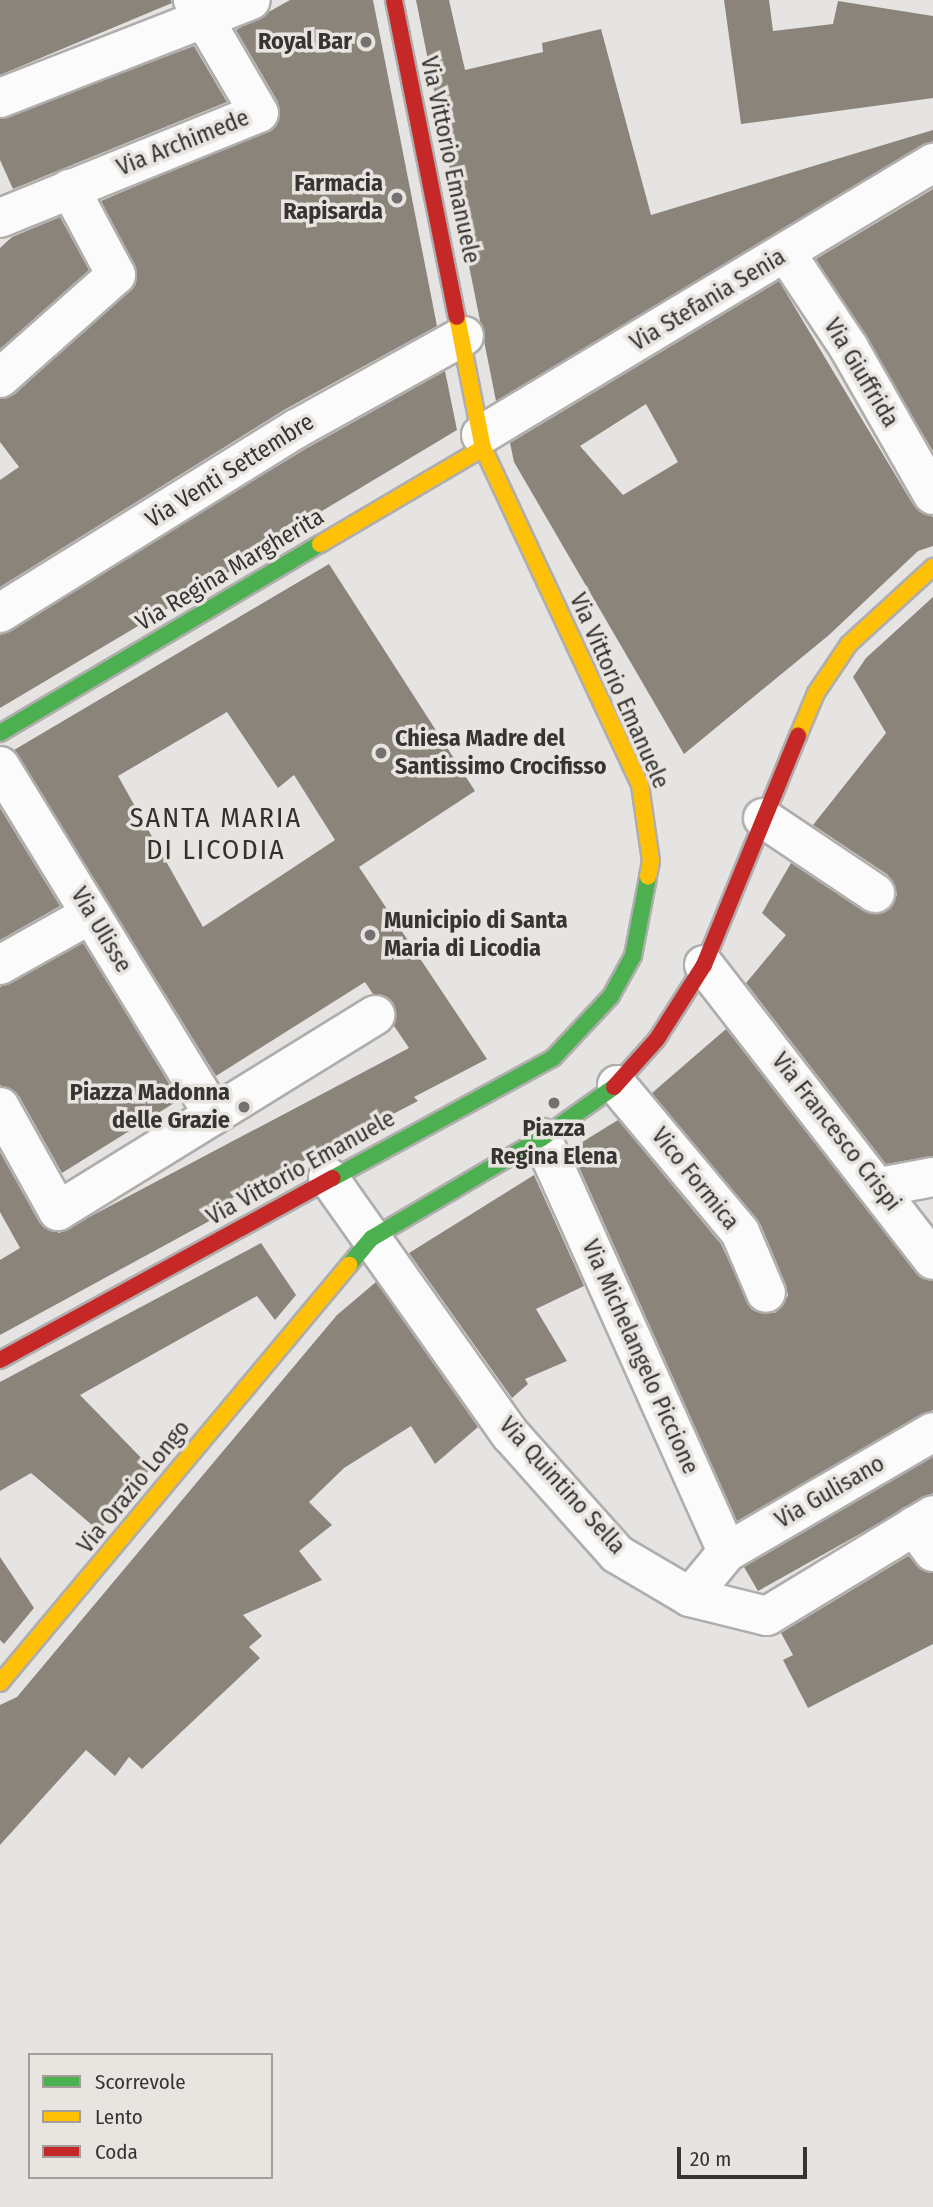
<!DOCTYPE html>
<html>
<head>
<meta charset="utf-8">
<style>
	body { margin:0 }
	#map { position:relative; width:933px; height:2207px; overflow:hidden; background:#e6e4e2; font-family:"Fira Sans Condensed",sans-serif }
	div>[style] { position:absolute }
	.building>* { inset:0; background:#8b847b }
	.roads { filter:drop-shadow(2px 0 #b0aeac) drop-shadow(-2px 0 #b0aeac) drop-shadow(0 2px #b0aeac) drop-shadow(0 -2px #b0aeac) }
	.street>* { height:38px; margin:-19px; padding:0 19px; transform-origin:19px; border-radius:19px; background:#fbfbfb }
	.fast>* { height:16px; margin:-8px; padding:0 8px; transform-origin:8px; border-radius:8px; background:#4caf50 }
	.slow>* { height:16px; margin:-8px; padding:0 8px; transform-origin:8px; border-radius:8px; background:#ffc107 }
	.jam>* { height:16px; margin:-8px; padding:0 8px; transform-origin:8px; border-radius:8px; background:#c62828 }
	.dots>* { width:19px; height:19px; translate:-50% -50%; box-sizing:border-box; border:4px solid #e8e4e0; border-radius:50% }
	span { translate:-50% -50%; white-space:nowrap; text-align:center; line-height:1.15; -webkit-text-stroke:7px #e8e4e0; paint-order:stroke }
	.poi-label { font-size:24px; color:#373533; font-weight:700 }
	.right { translate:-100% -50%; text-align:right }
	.left { translate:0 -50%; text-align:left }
	.street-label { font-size:24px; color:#373533 }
	.quarter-label { font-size:28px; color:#34312e; letter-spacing:2px }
	.legend { position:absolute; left:28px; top:2053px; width:245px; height:126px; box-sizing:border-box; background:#e8e4e0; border:2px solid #a19e9b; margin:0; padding:9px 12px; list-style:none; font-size:21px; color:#373533 }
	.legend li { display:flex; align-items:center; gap:14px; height:35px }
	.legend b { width:35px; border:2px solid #a19e9b }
	.scale { position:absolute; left:677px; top:2147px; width:130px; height:32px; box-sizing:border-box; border:4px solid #373533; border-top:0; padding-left:9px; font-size:21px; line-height:24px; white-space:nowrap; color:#373533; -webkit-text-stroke:5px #e8e4e0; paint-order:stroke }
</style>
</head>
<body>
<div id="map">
	<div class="building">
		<div style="clip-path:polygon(0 0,171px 0,172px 3px,0 75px)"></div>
		<div style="clip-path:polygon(290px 0,373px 0,437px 326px,284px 410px,0 587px,0 480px,19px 467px,0 442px,0 399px,15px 394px,136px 284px,135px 265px,101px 201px,276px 126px,278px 102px,236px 30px)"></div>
		<div style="clip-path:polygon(416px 0,449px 0,465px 70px,543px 52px,542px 43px,601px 29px,651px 215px,933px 130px,933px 141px,496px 401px)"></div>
		<div style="clip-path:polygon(724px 0,769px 0,773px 31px,833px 24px,838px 1px,933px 16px,933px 98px,741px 124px)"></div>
		<div style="clip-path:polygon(194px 46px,227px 102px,13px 189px,0 160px,0 119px)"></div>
		<div style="clip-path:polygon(933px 189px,933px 451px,816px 259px)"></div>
		<div style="clip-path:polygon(60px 217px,89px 270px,0 349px,0 248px,12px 237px)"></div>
		<div style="clip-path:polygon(evenodd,779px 281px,914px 506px,933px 517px,933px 546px,918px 551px,829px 635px,684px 754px,514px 462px,510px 443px,779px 281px,646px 404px,678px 462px,623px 495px,580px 446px,646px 404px)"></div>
		<div style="clip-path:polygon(445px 371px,457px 430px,302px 523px,305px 527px,0 708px,0 635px,307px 448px)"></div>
		<div style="clip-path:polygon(evenodd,329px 564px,475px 791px,359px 867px,487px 1059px,414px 1097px,418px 1101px,232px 1198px,237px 1206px,0 1335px,0 1260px,20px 1248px,0 1212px,0 1152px,39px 1222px,59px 1233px,409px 1048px,394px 1026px,393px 1003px,373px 994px,365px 982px,216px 1076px,14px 750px,329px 564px,227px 712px,278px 788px,294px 775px,335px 840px,203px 927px,118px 776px,227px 712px)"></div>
		<div style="clip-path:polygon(933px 597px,933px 1156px,886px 1164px,746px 983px,786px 935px,762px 913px,791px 863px,863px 911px,884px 913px,893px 905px,897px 894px,888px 875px,813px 825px,886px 733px,853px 677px,866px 658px)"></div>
		<div style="clip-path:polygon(0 808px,60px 906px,0 940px)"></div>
		<div style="clip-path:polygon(83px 943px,179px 1100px,62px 1173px,19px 1096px,0 1085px,0 987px)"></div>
		<div style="clip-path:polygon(726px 1029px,916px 1273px,933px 1281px,933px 1410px,737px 1521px,571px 1149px,618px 1120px,721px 1244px,752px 1310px,775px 1313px,788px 1296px,786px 1285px,760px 1223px,652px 1093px)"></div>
		<div style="clip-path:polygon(534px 1175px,584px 1286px,536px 1309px,567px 1361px,525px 1379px,528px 1384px,512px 1398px,409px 1253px)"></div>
		<div style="clip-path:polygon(261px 1243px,296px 1295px,275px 1320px,257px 1296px,80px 1395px,151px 1468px,99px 1531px,31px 1473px,0 1491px,0 1382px)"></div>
		<div style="clip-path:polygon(376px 1282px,478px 1427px,435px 1464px,411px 1426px,344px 1468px,309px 1502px,332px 1525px,299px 1551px,322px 1580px,243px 1615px,262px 1636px,249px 1647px,260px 1658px,142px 1769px,129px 1757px,115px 1776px,86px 1750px,0 1845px,0 1705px,17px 1697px,337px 1315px)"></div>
		<div style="clip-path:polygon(933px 1457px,933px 1493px,758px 1591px,744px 1567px)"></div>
		<div style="clip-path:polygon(908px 1556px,933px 1573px,933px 1644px,808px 1708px,783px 1660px,793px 1655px,781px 1633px)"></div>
		<div style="clip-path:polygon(0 1557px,34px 1608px,4px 1644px,0 1640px)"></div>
	</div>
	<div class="roads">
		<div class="street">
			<div style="left:0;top:98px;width:269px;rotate:-21.3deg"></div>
			<div style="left:0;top:218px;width:279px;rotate:-22.1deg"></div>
			<div style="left:259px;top:113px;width:131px;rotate:-120.3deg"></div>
			<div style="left:786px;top:253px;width:114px;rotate:56.4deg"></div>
			<div style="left:849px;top:348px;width:169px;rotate:60.3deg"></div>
			<div style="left:0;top:378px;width:155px;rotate:-41.6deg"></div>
			<div style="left:116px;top:275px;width:98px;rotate:-118.1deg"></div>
			<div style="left:481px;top:435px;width:528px;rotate:-31.04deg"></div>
			<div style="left:0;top:613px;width:349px;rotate:-31.9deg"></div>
			<div style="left:296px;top:429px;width:192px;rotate:-29deg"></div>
			<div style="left:0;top:766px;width:409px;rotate:58.5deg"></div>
			<div style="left:763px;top:818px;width:135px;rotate:33.8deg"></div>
			<div style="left:0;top:965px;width:104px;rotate:-29.3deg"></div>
			<div style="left:704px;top:965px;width:373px;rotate:52.2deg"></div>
			<div style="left:617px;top:1085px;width:192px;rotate:50.1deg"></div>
			<div style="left:740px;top:1232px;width:66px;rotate:66.9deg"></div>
			<div style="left:0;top:1107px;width:119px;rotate:60.9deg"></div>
			<div style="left:58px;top:1211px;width:373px;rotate:-31.7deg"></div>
			<div style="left:542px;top:1138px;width:453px;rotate:65.9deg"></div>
			<div style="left:328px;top:1177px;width:316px;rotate:54.7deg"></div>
			<div style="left:511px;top:1435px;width:159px;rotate:48.3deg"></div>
			<div style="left:617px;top:1554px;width:85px;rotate:30.5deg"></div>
			<div style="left:690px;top:1597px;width:79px;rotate:13.9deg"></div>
			<div style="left:767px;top:1616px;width:194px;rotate:-31.3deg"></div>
			<div style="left:880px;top:1187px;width:54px;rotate:-10.7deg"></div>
			<div style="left:914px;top:1526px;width:32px;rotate:54deg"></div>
			<div style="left:690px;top:1597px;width:58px;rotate:-50.6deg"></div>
			<div style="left:727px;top:1552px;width:238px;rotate:-30.2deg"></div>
		</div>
		<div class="fast">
			<div style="left:0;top:733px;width:372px;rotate:-30.6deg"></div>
			<div style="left:333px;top:1178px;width:251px;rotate:-28.6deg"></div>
			<div style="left:553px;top:1058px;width:85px;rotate:-46.9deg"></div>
			<div style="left:611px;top:996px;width:46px;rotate:-61.2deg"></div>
			<div style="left:633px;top:956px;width:80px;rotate:-79.2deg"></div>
			<div style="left:349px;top:1265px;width:35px;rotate:-50deg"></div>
			<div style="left:372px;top:1238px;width:197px;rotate:-30.5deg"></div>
			<div style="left:542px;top:1138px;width:88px;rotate:-35.3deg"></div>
		</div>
		<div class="slow">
			<div style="left:457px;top:317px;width:134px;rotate:78.8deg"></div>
			<div style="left:483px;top:448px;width:372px;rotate:65deg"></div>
			<div style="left:640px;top:785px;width:77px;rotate:81.8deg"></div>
			<div style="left:651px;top:861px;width:16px;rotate:101deg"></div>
			<div style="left:320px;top:544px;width:189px;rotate:-30.5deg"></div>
			<div style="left:798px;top:736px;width:47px;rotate:-67.3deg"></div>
			<div style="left:816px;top:693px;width:59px;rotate:-56deg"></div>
			<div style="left:849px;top:644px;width:114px;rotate:-42.5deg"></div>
			<div style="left:0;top:1683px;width:545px;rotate:-50.14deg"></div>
		</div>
		<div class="jam">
			<div style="left:394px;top:0;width:323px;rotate:78.8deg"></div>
			<div style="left:614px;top:1087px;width:64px;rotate:-48.1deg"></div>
			<div style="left:657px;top:1039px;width:88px;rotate:-57.6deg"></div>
			<div style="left:704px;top:965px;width:248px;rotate:-67.7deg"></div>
			<div style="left:0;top:1360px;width:379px;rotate:-28.7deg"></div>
		</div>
	</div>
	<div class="dots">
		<div style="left:366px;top:42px;background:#747270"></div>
		<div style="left:397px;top:198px;background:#747270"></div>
		<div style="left:381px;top:753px;background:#747270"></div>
		<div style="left:370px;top:935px;background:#747270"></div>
		<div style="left:554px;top:1103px;background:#747270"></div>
		<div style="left:244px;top:1107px;background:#747270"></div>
	</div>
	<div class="poi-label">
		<span class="right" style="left:352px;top:42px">Royal Bar</span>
		<span class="right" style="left:383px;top:198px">Farmacia<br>Rapisarda</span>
		<span class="left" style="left:395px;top:753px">Chiesa Madre del<br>Santissimo Crocifisso</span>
		<span class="left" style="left:384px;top:935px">Municipio di Santa<br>Maria di Licodia</span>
		<span class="right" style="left:230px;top:1107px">Piazza Madonna<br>delle Grazie</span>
		<span style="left:554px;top:1143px">Piazza<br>Regina Elena</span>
	</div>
	<div class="street-label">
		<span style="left:183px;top:143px;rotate:-22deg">Via Archimede</span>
		<span style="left:450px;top:160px;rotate:78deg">Via Vittorio Emanuele</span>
		<span style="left:708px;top:300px;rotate:-31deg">Via Stefania Senia</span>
		<span style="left:861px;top:373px;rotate:59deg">Via Giuffrida</span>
		<span style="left:230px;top:471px;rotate:-32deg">Via Venti Settembre</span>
		<span style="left:230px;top:570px;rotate:-31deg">Via Regina Margherita</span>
		<span style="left:619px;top:691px;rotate:66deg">Via Vittorio Emanuele</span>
		<span style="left:101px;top:930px;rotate:59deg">Via Ulisse</span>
		<span style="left:836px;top:1132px;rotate:52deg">Via Francesco Crispi</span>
		<span style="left:301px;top:1168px;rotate:-29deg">Via Vittorio Emanuele</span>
		<span style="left:695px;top:1179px;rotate:51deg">Vico Formica</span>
		<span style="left:640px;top:1357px;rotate:66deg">Via Michelangelo Piccione</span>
		<span style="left:562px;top:1486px;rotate:48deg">Via Quintino Sella</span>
		<span style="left:134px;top:1487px;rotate:-51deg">Via Orazio Longo</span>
		<span style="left:830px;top:1492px;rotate:-30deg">Via Gulisano</span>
	</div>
	<div class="quarter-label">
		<span style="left:216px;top:834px">SANTA MARIA<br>DI LICODIA</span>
	</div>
	<ul class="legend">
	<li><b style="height:9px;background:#4caf50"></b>Scorrevole</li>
	<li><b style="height:9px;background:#ffc107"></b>Lento</li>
	<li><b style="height:9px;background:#c62828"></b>Coda</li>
	</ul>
	<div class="scale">20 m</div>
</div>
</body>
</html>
